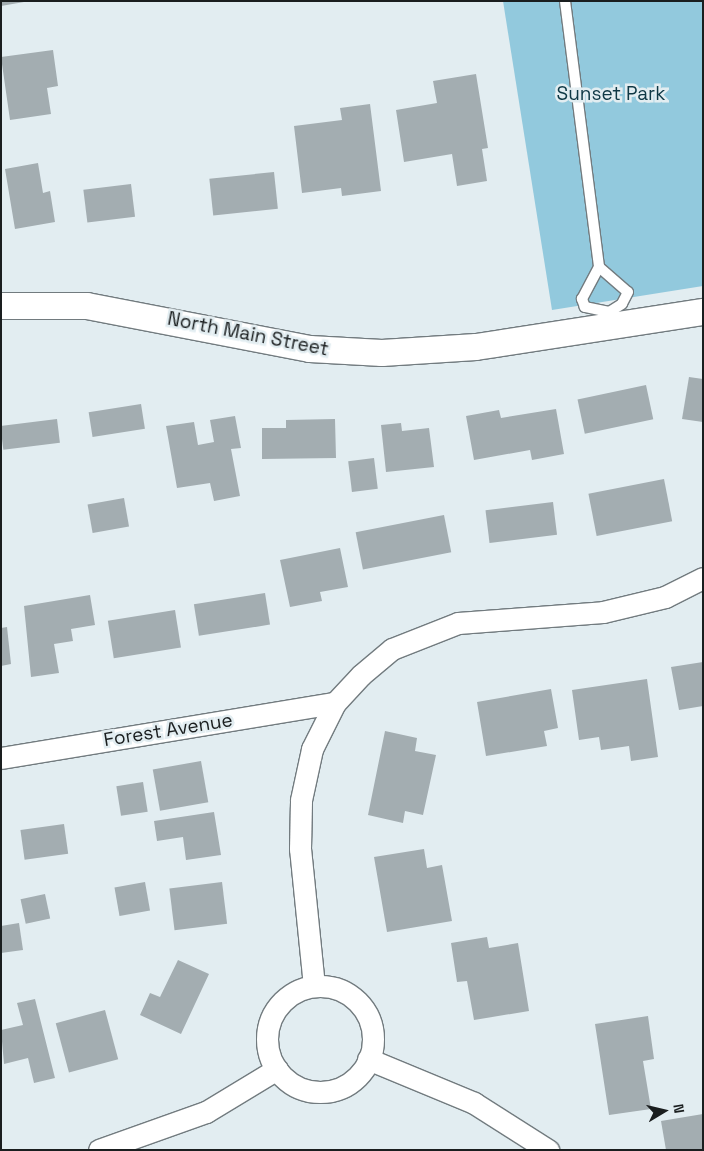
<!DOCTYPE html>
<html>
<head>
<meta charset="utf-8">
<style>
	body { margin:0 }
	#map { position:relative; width:704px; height:1151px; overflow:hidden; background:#e2edf1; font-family:"Space Grotesk",sans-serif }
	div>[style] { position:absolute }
	.green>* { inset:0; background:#92c9dd }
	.building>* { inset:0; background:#a3adb1; transform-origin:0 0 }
	.roads { filter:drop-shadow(1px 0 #727b7f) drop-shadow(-1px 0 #727b7f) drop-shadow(0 1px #727b7f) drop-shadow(0 -1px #727b7f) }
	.service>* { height:10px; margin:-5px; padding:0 5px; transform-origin:5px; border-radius:5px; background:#fff }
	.minor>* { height:21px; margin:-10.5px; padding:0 10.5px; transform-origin:10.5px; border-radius:10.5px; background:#fff }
	.minor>.ring { margin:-10.5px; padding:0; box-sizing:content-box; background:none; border:21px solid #fff; border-radius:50% }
	.tertiary>* { height:26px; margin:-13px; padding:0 13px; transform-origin:13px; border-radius:13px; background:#fff }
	span { translate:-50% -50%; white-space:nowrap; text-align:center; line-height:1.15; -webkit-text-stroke:5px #e2edf1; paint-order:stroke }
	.park-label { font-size:19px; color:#0e3845 }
	.street-label { font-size:19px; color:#1a1e1f }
	.frame { position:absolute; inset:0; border:2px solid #1a1e1f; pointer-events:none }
	.north { position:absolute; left:639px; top:1086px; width:50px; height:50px; -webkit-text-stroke:4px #e2edf1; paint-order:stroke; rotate:81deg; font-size:14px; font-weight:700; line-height:20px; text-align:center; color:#1a1e1f }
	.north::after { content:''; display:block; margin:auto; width:18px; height:22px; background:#1a1e1f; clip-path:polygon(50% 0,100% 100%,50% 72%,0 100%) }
</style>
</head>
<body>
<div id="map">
	<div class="green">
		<div style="clip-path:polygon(503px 1px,703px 1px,703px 286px,552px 310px)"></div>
	</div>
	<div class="building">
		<div style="clip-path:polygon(1px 1px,24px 1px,24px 2px,1px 6px)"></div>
		<div style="clip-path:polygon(53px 50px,58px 86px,47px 88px,51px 114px,10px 120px,1px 57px)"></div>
		<div style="clip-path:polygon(476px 74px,488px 148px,482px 149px,487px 181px,457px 186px,452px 154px,404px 162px,396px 110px,437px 103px,433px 81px)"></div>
		<div style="clip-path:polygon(370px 104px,381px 191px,342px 196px,341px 188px,302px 193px,294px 126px,342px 120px,340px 108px)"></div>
		<div style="clip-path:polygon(38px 163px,43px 193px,50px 191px,55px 222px,15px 229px,5px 169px)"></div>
		<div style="left:274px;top:172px;width:37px;height:65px;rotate:84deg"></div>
		<div style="left:131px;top:184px;width:33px;height:48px;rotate:83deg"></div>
		<div style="clip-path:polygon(689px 377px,703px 379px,703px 422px,682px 419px)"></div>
		<div style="left:646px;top:385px;width:35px;height:70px;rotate:78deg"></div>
		<div style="left:141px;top:404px;width:25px;height:53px;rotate:81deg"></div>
		<div style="clip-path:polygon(556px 409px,564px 454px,532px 460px,530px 450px,474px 460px,466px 416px,499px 410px,501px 418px)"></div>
		<div style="clip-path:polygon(235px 416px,241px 448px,231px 449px,240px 496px,214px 501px,210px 483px,177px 488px,166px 426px,194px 422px,198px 445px,214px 442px,210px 420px)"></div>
		<div style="left:57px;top:419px;width:24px;height:57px;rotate:83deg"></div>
		<div style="clip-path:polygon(335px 419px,336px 458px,262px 459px,262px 428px,286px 428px,286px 420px)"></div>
		<div style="clip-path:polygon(401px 423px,402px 431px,429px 428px,434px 467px,386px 472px,381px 425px)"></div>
		<div style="left:374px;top:458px;width:31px;height:26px;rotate:83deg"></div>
		<div style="left:664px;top:479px;width:43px;height:77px;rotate:79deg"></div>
		<div style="left:124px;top:498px;width:29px;height:37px;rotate:80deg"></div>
		<div style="left:553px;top:502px;width:33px;height:68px;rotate:83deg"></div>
		<div style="left:444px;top:515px;width:38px;height:90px;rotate:79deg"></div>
		<div style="clip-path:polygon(340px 548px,348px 587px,320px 592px,322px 601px,290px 607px,280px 560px)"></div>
		<div style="left:265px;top:593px;width:32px;height:72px;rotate:81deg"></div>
		<div style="clip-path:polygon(90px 595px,95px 625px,71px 629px,73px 641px,54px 644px,59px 673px,31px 677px,24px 606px)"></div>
		<div style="left:175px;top:610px;width:38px;height:68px;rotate:81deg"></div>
		<div style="clip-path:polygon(7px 627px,11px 664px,1px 666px,1px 628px)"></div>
		<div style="clip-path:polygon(703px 662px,703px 706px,679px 710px,671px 667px)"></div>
		<div style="clip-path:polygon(647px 679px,658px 757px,631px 761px,629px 746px,601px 750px,599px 737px,579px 740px,572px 690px)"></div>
		<div style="clip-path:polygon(551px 689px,558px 728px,544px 731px,547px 746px,486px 756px,477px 702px)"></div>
		<div style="clip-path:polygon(385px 731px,417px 738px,415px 751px,436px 755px,423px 815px,405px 811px,403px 823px,368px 815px)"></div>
		<div style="left:201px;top:761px;width:42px;height:49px;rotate:80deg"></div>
		<div style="left:143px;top:782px;width:30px;height:27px;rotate:81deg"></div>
		<div style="clip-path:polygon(214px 812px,221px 855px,186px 860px,183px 837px,157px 841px,154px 821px)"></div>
		<div style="left:64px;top:824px;width:30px;height:44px;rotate:82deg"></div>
		<div style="clip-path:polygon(424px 849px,427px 868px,442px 865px,452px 921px,387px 932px,374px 857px)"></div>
		<div style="left:145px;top:882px;width:29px;height:31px;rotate:80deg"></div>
		<div style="left:222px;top:882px;width:42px;height:53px;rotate:83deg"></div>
		<div style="left:45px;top:894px;width:25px;height:25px;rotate:78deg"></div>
		<div style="clip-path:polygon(19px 923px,23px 950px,1px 953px,1px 926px)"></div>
		<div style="clip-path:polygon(487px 937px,489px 948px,518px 943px,529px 1011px,474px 1020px,467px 981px,457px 982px,451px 943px)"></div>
		<div style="clip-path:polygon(178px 960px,209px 974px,181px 1034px,140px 1015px,150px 993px,160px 997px)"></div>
		<div style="clip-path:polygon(35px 999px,55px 1078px,34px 1083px,28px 1058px,4px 1064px,1px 1030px,23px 1025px,17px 1003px)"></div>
		<div style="left:105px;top:1010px;width:51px;height:51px;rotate:75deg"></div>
		<div style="clip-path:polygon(648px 1016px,654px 1059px,643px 1061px,651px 1109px,609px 1115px,595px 1024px)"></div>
		<div style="clip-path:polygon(703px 1114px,703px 1150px,666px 1150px,661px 1121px)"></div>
	</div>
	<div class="roads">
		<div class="service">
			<div style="left:565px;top:1px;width:268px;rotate:82.7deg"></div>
			<div style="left:599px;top:267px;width:38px;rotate:41deg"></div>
			<div style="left:628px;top:292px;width:13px;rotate:117deg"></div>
			<div style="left:622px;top:304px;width:15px;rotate:148deg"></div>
			<div style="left:609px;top:312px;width:25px;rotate:-168deg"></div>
			<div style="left:585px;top:307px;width:9px;rotate:-111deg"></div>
			<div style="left:582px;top:299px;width:36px;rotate:-62deg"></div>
		</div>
		<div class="minor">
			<div style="left:1px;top:758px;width:338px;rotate:-9.4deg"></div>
			<div style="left:314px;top:986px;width:138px;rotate:-95.8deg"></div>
			<div style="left:300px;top:849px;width:49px;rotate:-88.8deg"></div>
			<div style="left:301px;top:800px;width:52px;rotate:-77.8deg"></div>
			<div style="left:312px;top:749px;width:51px;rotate:-63.4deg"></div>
			<div style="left:335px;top:703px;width:38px;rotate:-47deg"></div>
			<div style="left:361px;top:675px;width:40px;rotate:-40deg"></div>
			<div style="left:392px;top:649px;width:71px;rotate:-21.5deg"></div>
			<div style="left:458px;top:623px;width:145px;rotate:-4.3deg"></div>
			<div style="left:603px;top:612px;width:64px;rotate:-13.6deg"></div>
			<div style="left:665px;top:597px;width:42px;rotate:-26.6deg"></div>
			<div class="ring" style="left:267px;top:986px;width:85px;height:85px"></div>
			<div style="left:368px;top:1059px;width:115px;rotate:22.5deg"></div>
			<div style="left:474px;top:1103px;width:88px;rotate:32.4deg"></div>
			<div style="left:99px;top:1150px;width:114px;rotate:-19.6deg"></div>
			<div style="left:206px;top:1112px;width:83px;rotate:-31.2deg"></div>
		</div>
		<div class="tertiary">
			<div style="left:1px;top:306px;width:86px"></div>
			<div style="left:87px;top:306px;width:227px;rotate:10.9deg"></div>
			<div style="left:310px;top:349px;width:72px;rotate:3.2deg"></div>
			<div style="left:382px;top:353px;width:94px;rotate:-3.7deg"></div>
			<div style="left:476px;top:347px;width:230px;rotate:-8.8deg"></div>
		</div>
	</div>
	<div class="park-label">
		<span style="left:611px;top:94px">Sunset Park</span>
	</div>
	<div class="street-label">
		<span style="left:248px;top:334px;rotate:11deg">North Main Street</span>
		<span style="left:168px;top:730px;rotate:-9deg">Forest Avenue</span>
	</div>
	<div class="frame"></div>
	<div class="north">N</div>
</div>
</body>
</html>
